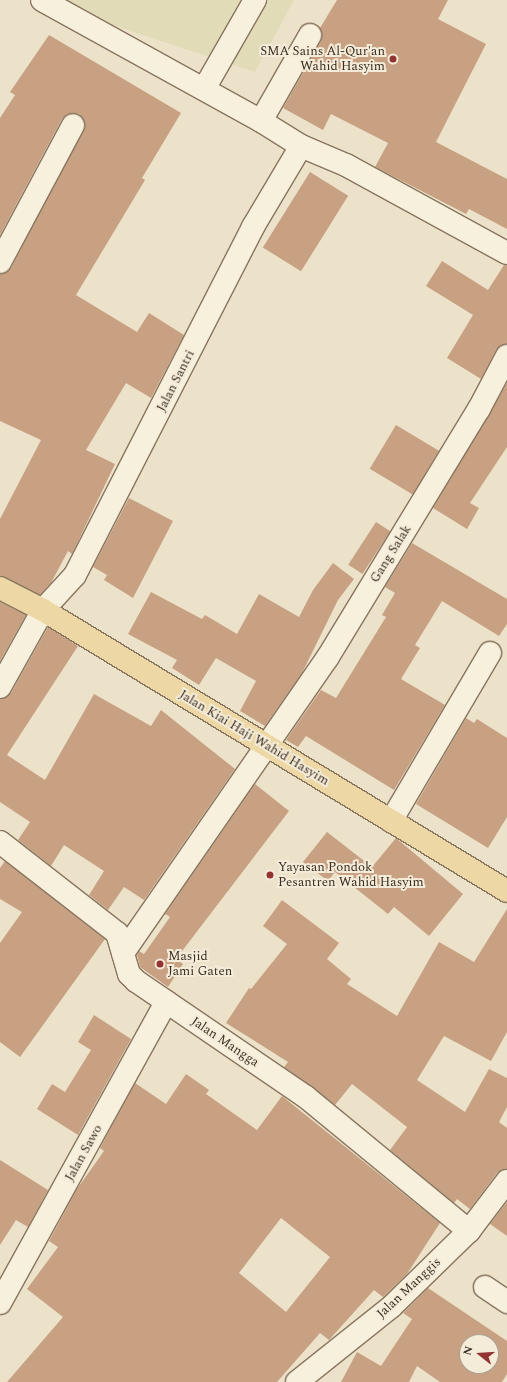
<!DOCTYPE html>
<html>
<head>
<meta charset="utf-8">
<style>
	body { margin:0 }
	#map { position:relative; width:507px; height:1382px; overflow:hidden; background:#ece2ca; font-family:Spectral,serif }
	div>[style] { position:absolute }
	.farmland>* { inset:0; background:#e2dbb7 }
	.building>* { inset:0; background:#c8a082; transform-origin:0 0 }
	.roads { filter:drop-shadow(1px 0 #88755f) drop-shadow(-1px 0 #88755f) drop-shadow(0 1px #88755f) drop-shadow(0 -1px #88755f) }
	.minor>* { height:22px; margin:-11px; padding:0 11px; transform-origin:11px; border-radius:11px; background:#f7f0dd }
	.major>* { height:22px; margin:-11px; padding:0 11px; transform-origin:11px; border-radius:11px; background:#ecd7a5 }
	.dots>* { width:11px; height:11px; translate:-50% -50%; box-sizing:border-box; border:2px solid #f4ecd9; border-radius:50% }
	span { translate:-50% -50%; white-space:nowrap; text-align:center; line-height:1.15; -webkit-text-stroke:4px #f4ecd9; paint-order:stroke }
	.poi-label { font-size:13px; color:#392d22 }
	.right { translate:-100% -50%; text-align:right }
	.left { translate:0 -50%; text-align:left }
	.street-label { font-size:13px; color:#392d22 }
	.north { position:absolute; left:459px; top:1334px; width:40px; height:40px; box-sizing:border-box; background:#f4ecd9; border:1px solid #a9a090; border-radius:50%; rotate:287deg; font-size:11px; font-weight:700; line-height:16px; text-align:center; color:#392d22 }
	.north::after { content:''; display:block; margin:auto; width:14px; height:18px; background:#933332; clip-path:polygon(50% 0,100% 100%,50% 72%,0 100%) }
</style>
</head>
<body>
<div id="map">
	<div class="farmland">
		<div style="clip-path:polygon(36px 0,294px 0,255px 72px)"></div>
	</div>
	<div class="building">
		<div style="clip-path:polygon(337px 0,448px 0,438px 19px,486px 44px,436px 142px,507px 179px,507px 229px,469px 209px,466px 214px,375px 167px,388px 143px,331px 114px,323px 130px,283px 108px,321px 41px,320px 28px)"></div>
		<div style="clip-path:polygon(49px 35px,181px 113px,142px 178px,145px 180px,76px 295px,137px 332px,149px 313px,184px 335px,151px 398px,126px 383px,86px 450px,115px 464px,72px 554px,68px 551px,51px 583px,40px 595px,0 576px,0 519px,41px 440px,0 421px,0 274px,11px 268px,85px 124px,79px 114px,67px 114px,62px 119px,0 235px,0 118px,15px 95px,10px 92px)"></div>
		<div style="left:310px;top:172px;width:45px;height:89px;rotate:32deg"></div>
		<div style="clip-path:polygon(442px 261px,488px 290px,504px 265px,507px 265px,507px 344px,496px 350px,481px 379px,447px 358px,473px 315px,426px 286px)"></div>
		<div style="clip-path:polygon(507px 383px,507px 447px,470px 503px,479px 508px,467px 529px,433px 508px)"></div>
		<div style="left:396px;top:425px;width:50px;height:51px;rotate:31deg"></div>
		<div style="clip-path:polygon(129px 498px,173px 521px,133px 598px,104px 580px,107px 575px,93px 567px)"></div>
		<div style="left:376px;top:522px;width:17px;height:51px;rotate:33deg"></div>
		<div style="clip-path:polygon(412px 543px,507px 599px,507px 624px,499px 636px,442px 601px,415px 645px,420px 648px,401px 679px,445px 705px,394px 790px,306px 736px,298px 747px,286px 740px,321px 690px,336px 698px,386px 617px,382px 615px,395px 593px,385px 587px)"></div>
		<div style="clip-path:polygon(333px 563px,354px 579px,338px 600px,302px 673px,265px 726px,240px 711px,256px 681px,216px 658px,199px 685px,172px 668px,177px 660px,128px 634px,151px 592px,202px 619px,205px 615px,237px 634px,259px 594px,299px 617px,313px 590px)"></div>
		<div style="clip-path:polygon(0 602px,26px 615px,0 661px)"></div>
		<div style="clip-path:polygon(48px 627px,78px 646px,7px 755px,45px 780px,94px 694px,151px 726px,161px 710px,235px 769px,144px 900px,124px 887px,108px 910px,89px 895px,104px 871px,64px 845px,51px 866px,18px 840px,30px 822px,0 802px,0 699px,11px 693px)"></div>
		<div style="clip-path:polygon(466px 718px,474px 723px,477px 719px,507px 738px,507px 817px,488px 848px,416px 804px)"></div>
		<div style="clip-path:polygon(255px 784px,289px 811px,176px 959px,183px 964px,168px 987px,140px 967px,137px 955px,139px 951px,144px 954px,170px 917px,165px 914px)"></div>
		<div style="clip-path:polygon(327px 832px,372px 867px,396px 838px,463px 894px,429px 936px,394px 907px,388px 914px,335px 872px,328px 881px,303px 862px)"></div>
		<div style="clip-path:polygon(5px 861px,105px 939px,20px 1057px,0 1042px,0 943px,22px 912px,0 899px,0 868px)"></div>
		<div style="clip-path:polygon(282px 900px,339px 943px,327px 959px,351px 979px,347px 984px,397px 1016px,439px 942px,474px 962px,507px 909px,507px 1032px,491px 1061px,444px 1036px,417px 1080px,465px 1112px,489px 1069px,507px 1078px,507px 1107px,499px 1122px,507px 1128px,507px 1169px,497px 1173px,470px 1209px,457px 1199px,454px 1203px,390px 1150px,407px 1127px,352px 1084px,335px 1105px,284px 1067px,288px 1062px,226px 1023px,249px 988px,251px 989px,287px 944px,263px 926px)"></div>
		<div style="clip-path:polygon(94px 1015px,131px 1039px,78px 1135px,37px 1109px,52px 1084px,65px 1092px,91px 1050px,78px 1042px)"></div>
		<div style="clip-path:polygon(evenodd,186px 1074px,209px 1090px,206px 1094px,257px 1130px,282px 1096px,440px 1223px,407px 1274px,383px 1297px,374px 1290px,329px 1340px,320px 1333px,277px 1382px,7px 1382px,63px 1317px,27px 1289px,58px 1247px,49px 1241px,77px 1189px,104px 1151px,100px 1148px,135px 1083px,166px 1104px,186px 1074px,281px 1218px,330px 1257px,286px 1312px,239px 1273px,281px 1218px)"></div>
		<div style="clip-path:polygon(0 1160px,48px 1190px,28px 1227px,16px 1220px,0 1245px)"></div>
		<div style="clip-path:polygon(507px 1202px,507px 1236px,490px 1224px)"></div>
		<div style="clip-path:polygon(evenodd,428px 1288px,507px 1341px,507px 1374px,502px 1382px,440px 1382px,417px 1366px,409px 1382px,341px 1382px,357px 1352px,381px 1366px,412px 1319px,403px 1313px,428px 1288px,467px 1342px,491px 1342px,491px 1366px,467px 1366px,467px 1342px)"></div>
	</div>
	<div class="roads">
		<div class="minor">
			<div style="left:42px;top:0;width:250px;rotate:28.9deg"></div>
			<div style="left:261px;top:121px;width:47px;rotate:32deg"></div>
			<div style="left:301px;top:146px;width:49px;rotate:22.9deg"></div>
			<div style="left:346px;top:165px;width:183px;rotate:28.7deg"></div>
			<div style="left:204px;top:89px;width:103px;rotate:-60.2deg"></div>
			<div style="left:261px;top:121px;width:99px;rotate:-60.3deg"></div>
			<div style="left:0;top:262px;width:155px;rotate:-61.9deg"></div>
			<div style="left:0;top:687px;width:88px;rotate:-60.8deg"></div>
			<div style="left:43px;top:610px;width:47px;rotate:-47.6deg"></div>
			<div style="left:75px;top:575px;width:391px;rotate:-62.9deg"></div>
			<div style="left:253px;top:227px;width:94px;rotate:-59.3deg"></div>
			<div style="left:391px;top:821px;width:195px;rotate:-59.5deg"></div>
			<div style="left:0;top:842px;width:148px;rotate:37.9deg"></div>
			<div style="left:117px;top:933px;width:43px;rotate:73.7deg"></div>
			<div style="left:129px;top:974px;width:10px;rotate:45deg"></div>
			<div style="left:136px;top:981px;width:206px;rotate:34.3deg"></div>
			<div style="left:306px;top:1097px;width:211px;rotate:39.4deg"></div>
			<div style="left:123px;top:953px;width:360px;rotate:-55.3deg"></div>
			<div style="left:328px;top:657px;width:290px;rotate:-58.7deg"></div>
			<div style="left:479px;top:409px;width:60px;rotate:-62.2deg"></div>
			<div style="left:485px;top:1287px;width:27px;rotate:34deg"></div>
			<div style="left:0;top:1303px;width:344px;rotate:-61.1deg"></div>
			<div style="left:297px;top:1382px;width:120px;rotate:-38.6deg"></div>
			<div style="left:391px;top:1307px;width:109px;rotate:-44.3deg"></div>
			<div style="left:469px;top:1231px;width:63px;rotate:-52.8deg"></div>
		</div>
		<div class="major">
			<div style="left:0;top:588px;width:48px;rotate:27.1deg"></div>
			<div style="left:43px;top:610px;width:542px;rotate:31.2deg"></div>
		</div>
	</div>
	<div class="dots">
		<div style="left:393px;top:59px;background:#933332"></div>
		<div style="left:270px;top:875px;background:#933332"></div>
		<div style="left:160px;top:964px;background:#933332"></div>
	</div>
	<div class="poi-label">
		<span class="right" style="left:385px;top:59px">SMA Sains Al-Qur'an<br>Wahid Hasyim</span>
		<span class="left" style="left:278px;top:875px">Yayasan Pondok<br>Pesantren Wahid Hasyim</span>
		<span class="left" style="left:168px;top:964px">Masjid<br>Jami Gaten</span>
	</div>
	<div class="street-label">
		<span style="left:176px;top:381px;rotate:-63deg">Jalan Santri</span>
		<span style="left:391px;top:554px;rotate:-58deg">Gang Salak</span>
		<span style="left:254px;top:738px;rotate:31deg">Jalan Kiai Haji Wahid Hasyim</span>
		<span style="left:225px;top:1042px;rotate:34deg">Jalan Mangga</span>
		<span style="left:84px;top:1153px;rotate:-61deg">Jalan Sawo</span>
		<span style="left:409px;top:1288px;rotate:-43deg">Jalan Manggis</span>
	</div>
	<div class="north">N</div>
</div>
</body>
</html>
